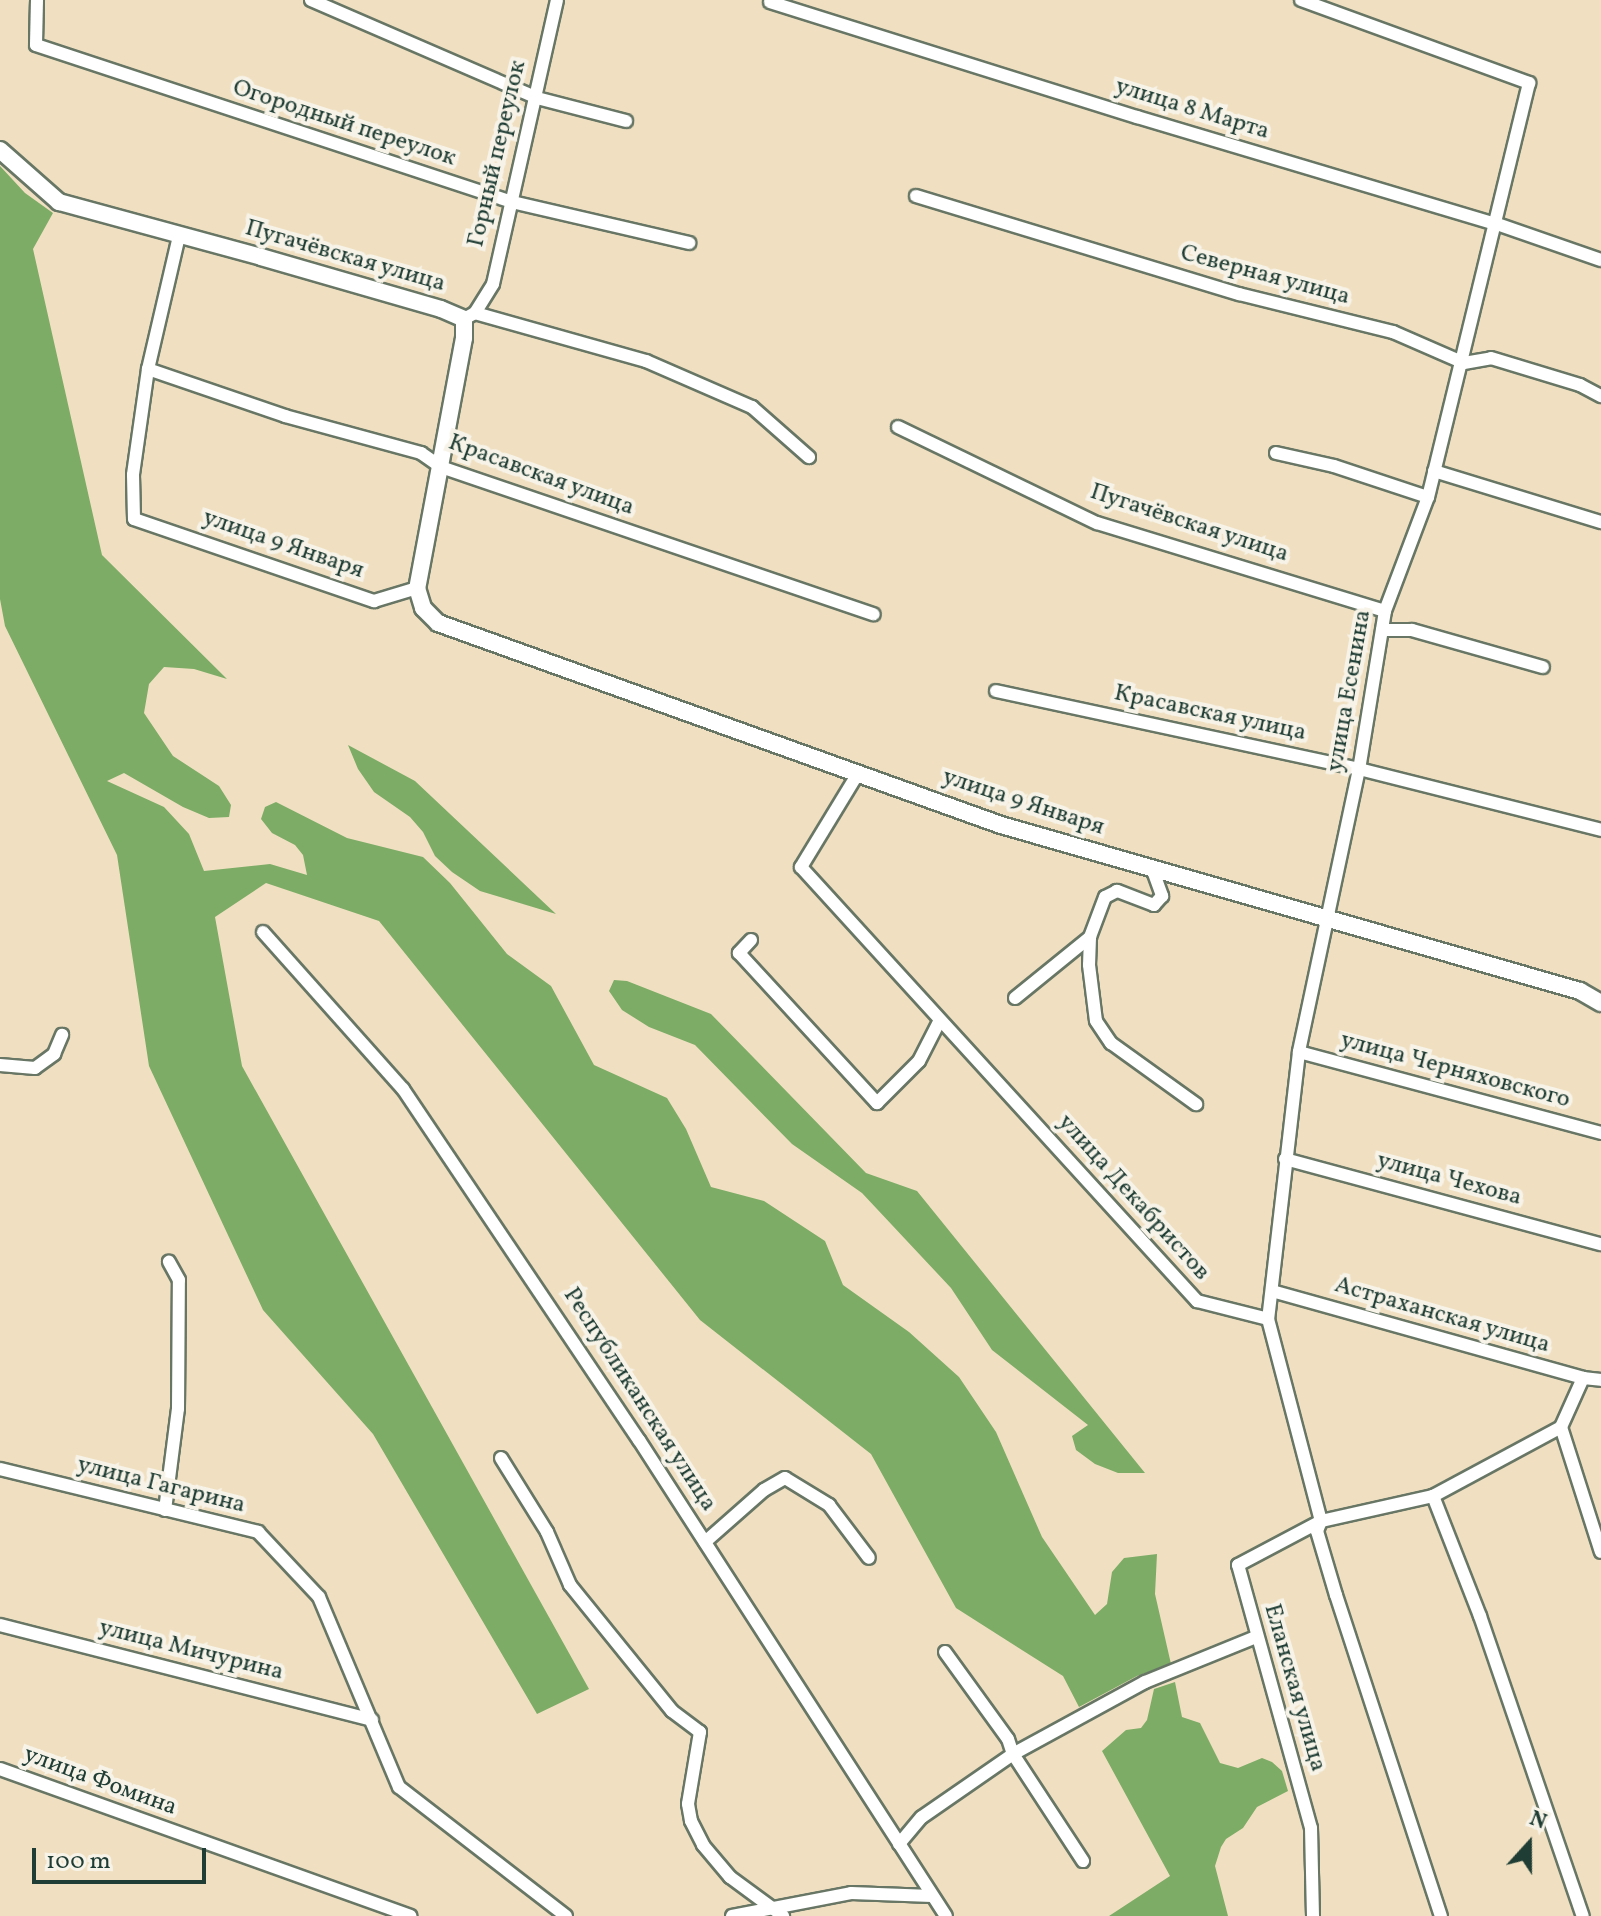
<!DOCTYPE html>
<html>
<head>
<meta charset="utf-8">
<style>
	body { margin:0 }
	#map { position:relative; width:1601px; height:1916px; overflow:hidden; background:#f0e0c1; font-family:Vollkorn,serif }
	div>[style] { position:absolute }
	.forest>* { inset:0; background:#7cac66 }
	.roads { filter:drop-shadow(2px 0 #687665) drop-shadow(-2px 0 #687665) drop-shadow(0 2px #687665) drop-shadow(0 -2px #687665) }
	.minor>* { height:12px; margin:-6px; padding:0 6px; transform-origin:6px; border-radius:6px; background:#fff }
	.major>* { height:16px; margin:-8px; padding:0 8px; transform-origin:8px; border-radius:8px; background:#fff }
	span { translate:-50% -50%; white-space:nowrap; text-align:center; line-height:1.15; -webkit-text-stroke:8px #f7f3e8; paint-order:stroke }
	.street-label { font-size:24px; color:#1f3d34 }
	.north { position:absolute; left:1489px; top:1804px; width:80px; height:80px; -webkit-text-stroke:6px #f7f3e8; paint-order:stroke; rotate:21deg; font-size:22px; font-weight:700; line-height:32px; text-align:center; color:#1f3d34 }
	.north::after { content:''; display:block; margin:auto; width:28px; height:36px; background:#1f3d34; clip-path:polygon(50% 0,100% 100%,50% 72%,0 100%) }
	.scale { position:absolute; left:32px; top:1848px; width:174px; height:36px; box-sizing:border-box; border:4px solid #1f3d34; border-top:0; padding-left:10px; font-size:24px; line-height:28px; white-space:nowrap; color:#1f3d34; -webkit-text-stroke:6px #f7f3e8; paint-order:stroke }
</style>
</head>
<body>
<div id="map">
	<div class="forest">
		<div style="clip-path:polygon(0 166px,25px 193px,53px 213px,33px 249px,102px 555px,227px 679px,194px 669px,164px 667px,149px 684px,144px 713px,173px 756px,219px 786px,231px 805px,229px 817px,209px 818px,183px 807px,124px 773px,107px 781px,164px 807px,189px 834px,204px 871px,270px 864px,307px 875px,303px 855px,295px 845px,272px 833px,261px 819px,265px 807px,276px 802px,347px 838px,423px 857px,450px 883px,507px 954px,551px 986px,594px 1065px,667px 1098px,686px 1129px,711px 1187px,764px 1201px,825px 1241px,843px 1285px,909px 1332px,959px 1377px,996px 1432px,1042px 1537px,1095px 1615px,1107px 1604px,1112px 1572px,1124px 1558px,1157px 1554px,1155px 1594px,1171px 1664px,1137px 1676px,1079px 1707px,1063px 1676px,956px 1608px,871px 1454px,700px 1320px,379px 921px,266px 883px,215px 917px,242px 1066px,589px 1689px,537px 1714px,373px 1434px,263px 1310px,149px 1066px,117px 855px,5px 626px,0 599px)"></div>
		<div style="clip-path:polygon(348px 745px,415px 781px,556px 914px,480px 891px,452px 872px,435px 856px,423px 832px,410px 817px,374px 792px,358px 769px)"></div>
		<div style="clip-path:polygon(614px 980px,627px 981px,711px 1014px,866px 1173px,917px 1191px,1145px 1473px,1118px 1473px,1095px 1464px,1076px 1450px,1072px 1436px,1088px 1425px,992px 1350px,951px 1288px,862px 1193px,792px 1144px,695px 1045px,649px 1027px,622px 1010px,609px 991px)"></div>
		<div style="clip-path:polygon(1175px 1682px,1182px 1717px,1200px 1723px,1220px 1763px,1238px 1768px,1262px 1758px,1272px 1762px,1282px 1771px,1288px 1791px,1257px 1807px,1243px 1828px,1226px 1839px,1221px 1847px,1215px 1866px,1228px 1916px,1109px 1916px,1170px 1876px,1102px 1751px,1126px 1730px,1141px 1728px,1147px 1720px,1154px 1689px)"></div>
	</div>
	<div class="roads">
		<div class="minor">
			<div style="left:37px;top:0;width:45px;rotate:91.3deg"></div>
			<div style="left:36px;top:45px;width:501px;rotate:18.25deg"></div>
			<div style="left:512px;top:202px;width:182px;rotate:13deg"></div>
			<div style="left:311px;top:0;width:246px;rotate:23.4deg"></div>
			<div style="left:537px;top:98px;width:92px;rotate:14.5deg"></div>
			<div style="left:1301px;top:0;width:243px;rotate:20deg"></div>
			<div style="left:1529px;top:83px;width:426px;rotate:103.7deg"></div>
			<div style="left:1428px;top:497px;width:122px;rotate:110.7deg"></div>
			<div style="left:1385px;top:611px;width:160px;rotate:99.3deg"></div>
			<div style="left:1359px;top:769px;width:289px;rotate:102deg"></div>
			<div style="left:1299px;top:1052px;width:269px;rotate:96.6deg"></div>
			<div style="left:1268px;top:1319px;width:209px;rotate:75.3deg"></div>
			<div style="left:1321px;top:1521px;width:11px;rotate:112deg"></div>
			<div style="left:1317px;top:1531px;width:67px;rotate:73.5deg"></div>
			<div style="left:1336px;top:1595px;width:338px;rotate:71.9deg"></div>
			<div style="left:770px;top:2px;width:385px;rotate:17.4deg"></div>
			<div style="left:1137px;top:117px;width:376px;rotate:16.6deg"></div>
			<div style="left:1497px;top:224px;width:110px;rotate:19.1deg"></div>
			<div style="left:916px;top:196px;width:338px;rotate:16.9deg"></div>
			<div style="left:1239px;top:294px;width:159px;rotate:13.9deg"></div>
			<div style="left:1393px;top:332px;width:77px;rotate:23.6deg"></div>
			<div style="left:1464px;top:363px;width:27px;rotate:-10deg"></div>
			<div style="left:1491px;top:358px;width:93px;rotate:16.9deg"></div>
			<div style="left:1580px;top:385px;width:24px;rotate:28deg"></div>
			<div style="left:179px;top:236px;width:137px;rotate:103.1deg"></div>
			<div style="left:148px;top:369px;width:107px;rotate:98.1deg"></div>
			<div style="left:133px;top:475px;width:44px;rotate:88.7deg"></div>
			<div style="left:134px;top:519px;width:254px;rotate:18.9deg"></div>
			<div style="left:374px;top:601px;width:45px;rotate:-16.8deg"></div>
			<div style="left:475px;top:313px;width:34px;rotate:-58deg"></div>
			<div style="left:493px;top:284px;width:291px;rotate:-77.3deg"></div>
			<div style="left:464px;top:319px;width:13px;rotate:-29deg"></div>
			<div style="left:475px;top:313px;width:178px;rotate:15.7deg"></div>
			<div style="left:646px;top:361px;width:116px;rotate:23.5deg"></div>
			<div style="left:752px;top:407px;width:76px;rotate:41.3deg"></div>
			<div style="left:148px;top:369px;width:145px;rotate:18.9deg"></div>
			<div style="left:285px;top:416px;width:141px;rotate:15.2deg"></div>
			<div style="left:421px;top:453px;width:24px;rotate:35deg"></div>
			<div style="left:441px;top:467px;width:457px;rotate:18.8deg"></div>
			<div style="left:898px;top:427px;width:221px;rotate:25.8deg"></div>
			<div style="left:1097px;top:523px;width:301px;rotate:17deg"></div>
			<div style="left:1276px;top:453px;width:59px;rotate:12.6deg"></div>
			<div style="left:1334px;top:466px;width:99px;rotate:18.3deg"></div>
			<div style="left:1434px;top:471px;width:175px;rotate:17deg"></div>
			<div style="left:1382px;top:630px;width:30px"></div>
			<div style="left:1412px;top:630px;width:136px;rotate:15.8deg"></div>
			<div style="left:996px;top:691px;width:371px;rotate:12.1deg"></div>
			<div style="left:1359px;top:769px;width:250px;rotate:14.1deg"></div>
			<div style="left:857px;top:775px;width:108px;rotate:121.3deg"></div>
			<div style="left:801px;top:867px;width:588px;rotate:47.62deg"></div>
			<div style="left:1197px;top:1301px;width:73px;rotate:14.2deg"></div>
			<div style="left:1152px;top:868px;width:30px;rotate:70deg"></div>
			<div style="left:1162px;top:896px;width:12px;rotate:132deg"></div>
			<div style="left:1154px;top:905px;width:40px;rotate:-159deg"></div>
			<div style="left:1117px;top:891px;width:13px;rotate:153deg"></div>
			<div style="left:1105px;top:897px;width:43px;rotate:110.6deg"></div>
			<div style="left:1090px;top:937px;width:28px;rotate:92deg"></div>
			<div style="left:1089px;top:965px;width:56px;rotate:82.9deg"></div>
			<div style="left:1096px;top:1021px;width:27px;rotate:56deg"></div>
			<div style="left:1111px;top:1043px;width:105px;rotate:35.7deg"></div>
			<div style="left:263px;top:932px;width:210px;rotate:48.3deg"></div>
			<div style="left:403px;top:1089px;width:423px;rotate:56.1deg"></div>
			<div style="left:639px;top:1440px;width:566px;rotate:57.18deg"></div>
			<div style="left:751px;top:940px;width:18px;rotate:133deg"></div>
			<div style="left:739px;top:953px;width:204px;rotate:47.4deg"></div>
			<div style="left:877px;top:1103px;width:59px;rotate:-45deg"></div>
			<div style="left:919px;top:1061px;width:46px;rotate:-62.9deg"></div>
			<div style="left:1015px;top:998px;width:97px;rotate:-39.1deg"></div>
			<div style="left:1299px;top:1052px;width:313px;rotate:15deg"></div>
			<div style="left:0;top:1065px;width:35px;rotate:5deg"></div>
			<div style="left:35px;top:1068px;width:24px;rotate:-36deg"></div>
			<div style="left:54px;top:1054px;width:21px;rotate:-67deg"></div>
			<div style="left:1285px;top:1159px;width:327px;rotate:15.1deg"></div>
			<div style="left:1272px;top:1291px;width:323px;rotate:15.6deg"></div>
			<div style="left:1583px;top:1378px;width:18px;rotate:6deg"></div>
			<div style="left:1561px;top:1427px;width:131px;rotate:72.3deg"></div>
			<div style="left:1561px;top:1427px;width:54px;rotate:-65.8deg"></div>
			<div style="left:501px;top:1458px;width:87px;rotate:58.1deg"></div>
			<div style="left:547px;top:1532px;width:58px;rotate:66.5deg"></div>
			<div style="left:570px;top:1585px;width:162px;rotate:51deg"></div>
			<div style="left:672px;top:1711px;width:35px;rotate:37deg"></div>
			<div style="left:700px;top:1732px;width:73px;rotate:99.5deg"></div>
			<div style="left:688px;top:1804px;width:17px;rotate:80deg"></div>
			<div style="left:691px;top:1821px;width:27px;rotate:63deg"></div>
			<div style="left:703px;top:1845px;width:42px;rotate:49.8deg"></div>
			<div style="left:730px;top:1877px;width:66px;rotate:36.3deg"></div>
			<div style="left:0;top:1469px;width:266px;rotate:13.7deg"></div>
			<div style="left:258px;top:1532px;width:89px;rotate:46.8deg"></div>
			<div style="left:319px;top:1597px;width:206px;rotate:67.2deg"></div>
			<div style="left:399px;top:1787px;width:211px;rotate:37.7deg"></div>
			<div style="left:1433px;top:1496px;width:129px;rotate:68.6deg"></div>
			<div style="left:1480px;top:1616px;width:317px;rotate:71.1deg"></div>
			<div style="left:165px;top:1510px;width:102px;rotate:-82.7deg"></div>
			<div style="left:178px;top:1409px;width:129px;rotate:-89.6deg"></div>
			<div style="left:179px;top:1280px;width:21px;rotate:-119deg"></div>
			<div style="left:705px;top:1542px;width:79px;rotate:-41.4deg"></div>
			<div style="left:764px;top:1490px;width:24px;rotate:-30deg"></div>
			<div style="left:785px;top:1478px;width:52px;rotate:31.5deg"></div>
			<div style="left:829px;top:1505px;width:66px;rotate:53deg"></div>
			<div style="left:0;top:1625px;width:384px;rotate:14.3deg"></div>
			<div style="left:945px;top:1652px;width:107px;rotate:54.1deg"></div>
			<div style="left:1008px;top:1739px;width:16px;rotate:72deg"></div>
			<div style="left:1013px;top:1754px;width:128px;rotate:56.8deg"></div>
			<div style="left:0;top:1769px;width:436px;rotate:19.7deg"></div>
			<div style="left:899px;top:1844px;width:35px;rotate:-50deg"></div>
			<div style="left:922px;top:1817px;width:111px;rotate:-34.7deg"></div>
			<div style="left:1013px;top:1754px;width:150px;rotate:-28.6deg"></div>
			<div style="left:1145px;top:1682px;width:120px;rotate:-22.1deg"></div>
			<div style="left:732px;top:1916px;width:121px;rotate:-10.9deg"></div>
			<div style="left:851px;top:1893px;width:81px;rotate:2.1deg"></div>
			<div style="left:1313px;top:1916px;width:88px;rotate:-91.3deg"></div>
			<div style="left:1311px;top:1828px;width:273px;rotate:-105.5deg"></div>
			<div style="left:1238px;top:1565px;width:94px;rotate:-27.9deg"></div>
			<div style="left:1321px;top:1521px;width:115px;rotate:-12.6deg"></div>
			<div style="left:1433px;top:1496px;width:145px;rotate:-28.3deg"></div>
		</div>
		<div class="major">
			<div style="left:0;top:150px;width:79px;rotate:41.4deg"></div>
			<div style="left:59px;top:202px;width:209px;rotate:15.2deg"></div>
			<div style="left:261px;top:257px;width:187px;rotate:16.1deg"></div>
			<div style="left:441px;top:309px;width:25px;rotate:23deg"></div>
			<div style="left:464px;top:319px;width:19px;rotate:90deg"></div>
			<div style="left:464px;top:338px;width:254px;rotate:100.6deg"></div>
			<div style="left:417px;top:588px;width:21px;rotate:73deg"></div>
			<div style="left:423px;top:608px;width:21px;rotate:45deg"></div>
			<div style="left:438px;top:623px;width:598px;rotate:19.74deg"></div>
			<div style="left:1001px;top:825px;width:602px;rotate:16deg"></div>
			<div style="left:1580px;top:991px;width:24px;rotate:30deg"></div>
		</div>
	</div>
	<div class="street-label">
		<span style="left:1192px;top:110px;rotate:17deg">улица 8 Марта</span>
		<span style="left:344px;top:124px;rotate:18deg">Огородный переулок</span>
		<span style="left:498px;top:154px;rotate:-77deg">Горный переулок</span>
		<span style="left:345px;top:257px;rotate:16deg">Пугачёвская улица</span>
		<span style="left:1265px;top:276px;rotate:15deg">Северная улица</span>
		<span style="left:541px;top:476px;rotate:20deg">Красавская улица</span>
		<span style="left:1189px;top:524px;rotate:18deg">Пугачёвская улица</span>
		<span style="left:283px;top:545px;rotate:19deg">улица 9 Января</span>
		<span style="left:1350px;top:691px;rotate:-80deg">улица Есенина</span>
		<span style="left:1210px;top:714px;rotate:12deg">Красавская улица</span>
		<span style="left:1023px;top:803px;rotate:18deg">улица 9 Января</span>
		<span style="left:1455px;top:1071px;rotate:15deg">улица Черняховского</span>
		<span style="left:1449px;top:1180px;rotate:15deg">улица Чехова</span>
		<span style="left:1133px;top:1198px;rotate:48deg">улица Декабристов</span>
		<span style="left:1442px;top:1316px;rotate:16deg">Астраханская улица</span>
		<span style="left:639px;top:1400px;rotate:57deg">Республиканская улица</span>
		<span style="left:161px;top:1486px;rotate:14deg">улица Гагарина</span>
		<span style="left:191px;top:1651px;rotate:14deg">улица Мичурина</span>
		<span style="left:1294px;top:1688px;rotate:74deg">Еланская улица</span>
		<span style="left:100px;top:1782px;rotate:20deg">улица Фомина</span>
	</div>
	<div class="north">N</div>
	<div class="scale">100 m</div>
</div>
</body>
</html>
